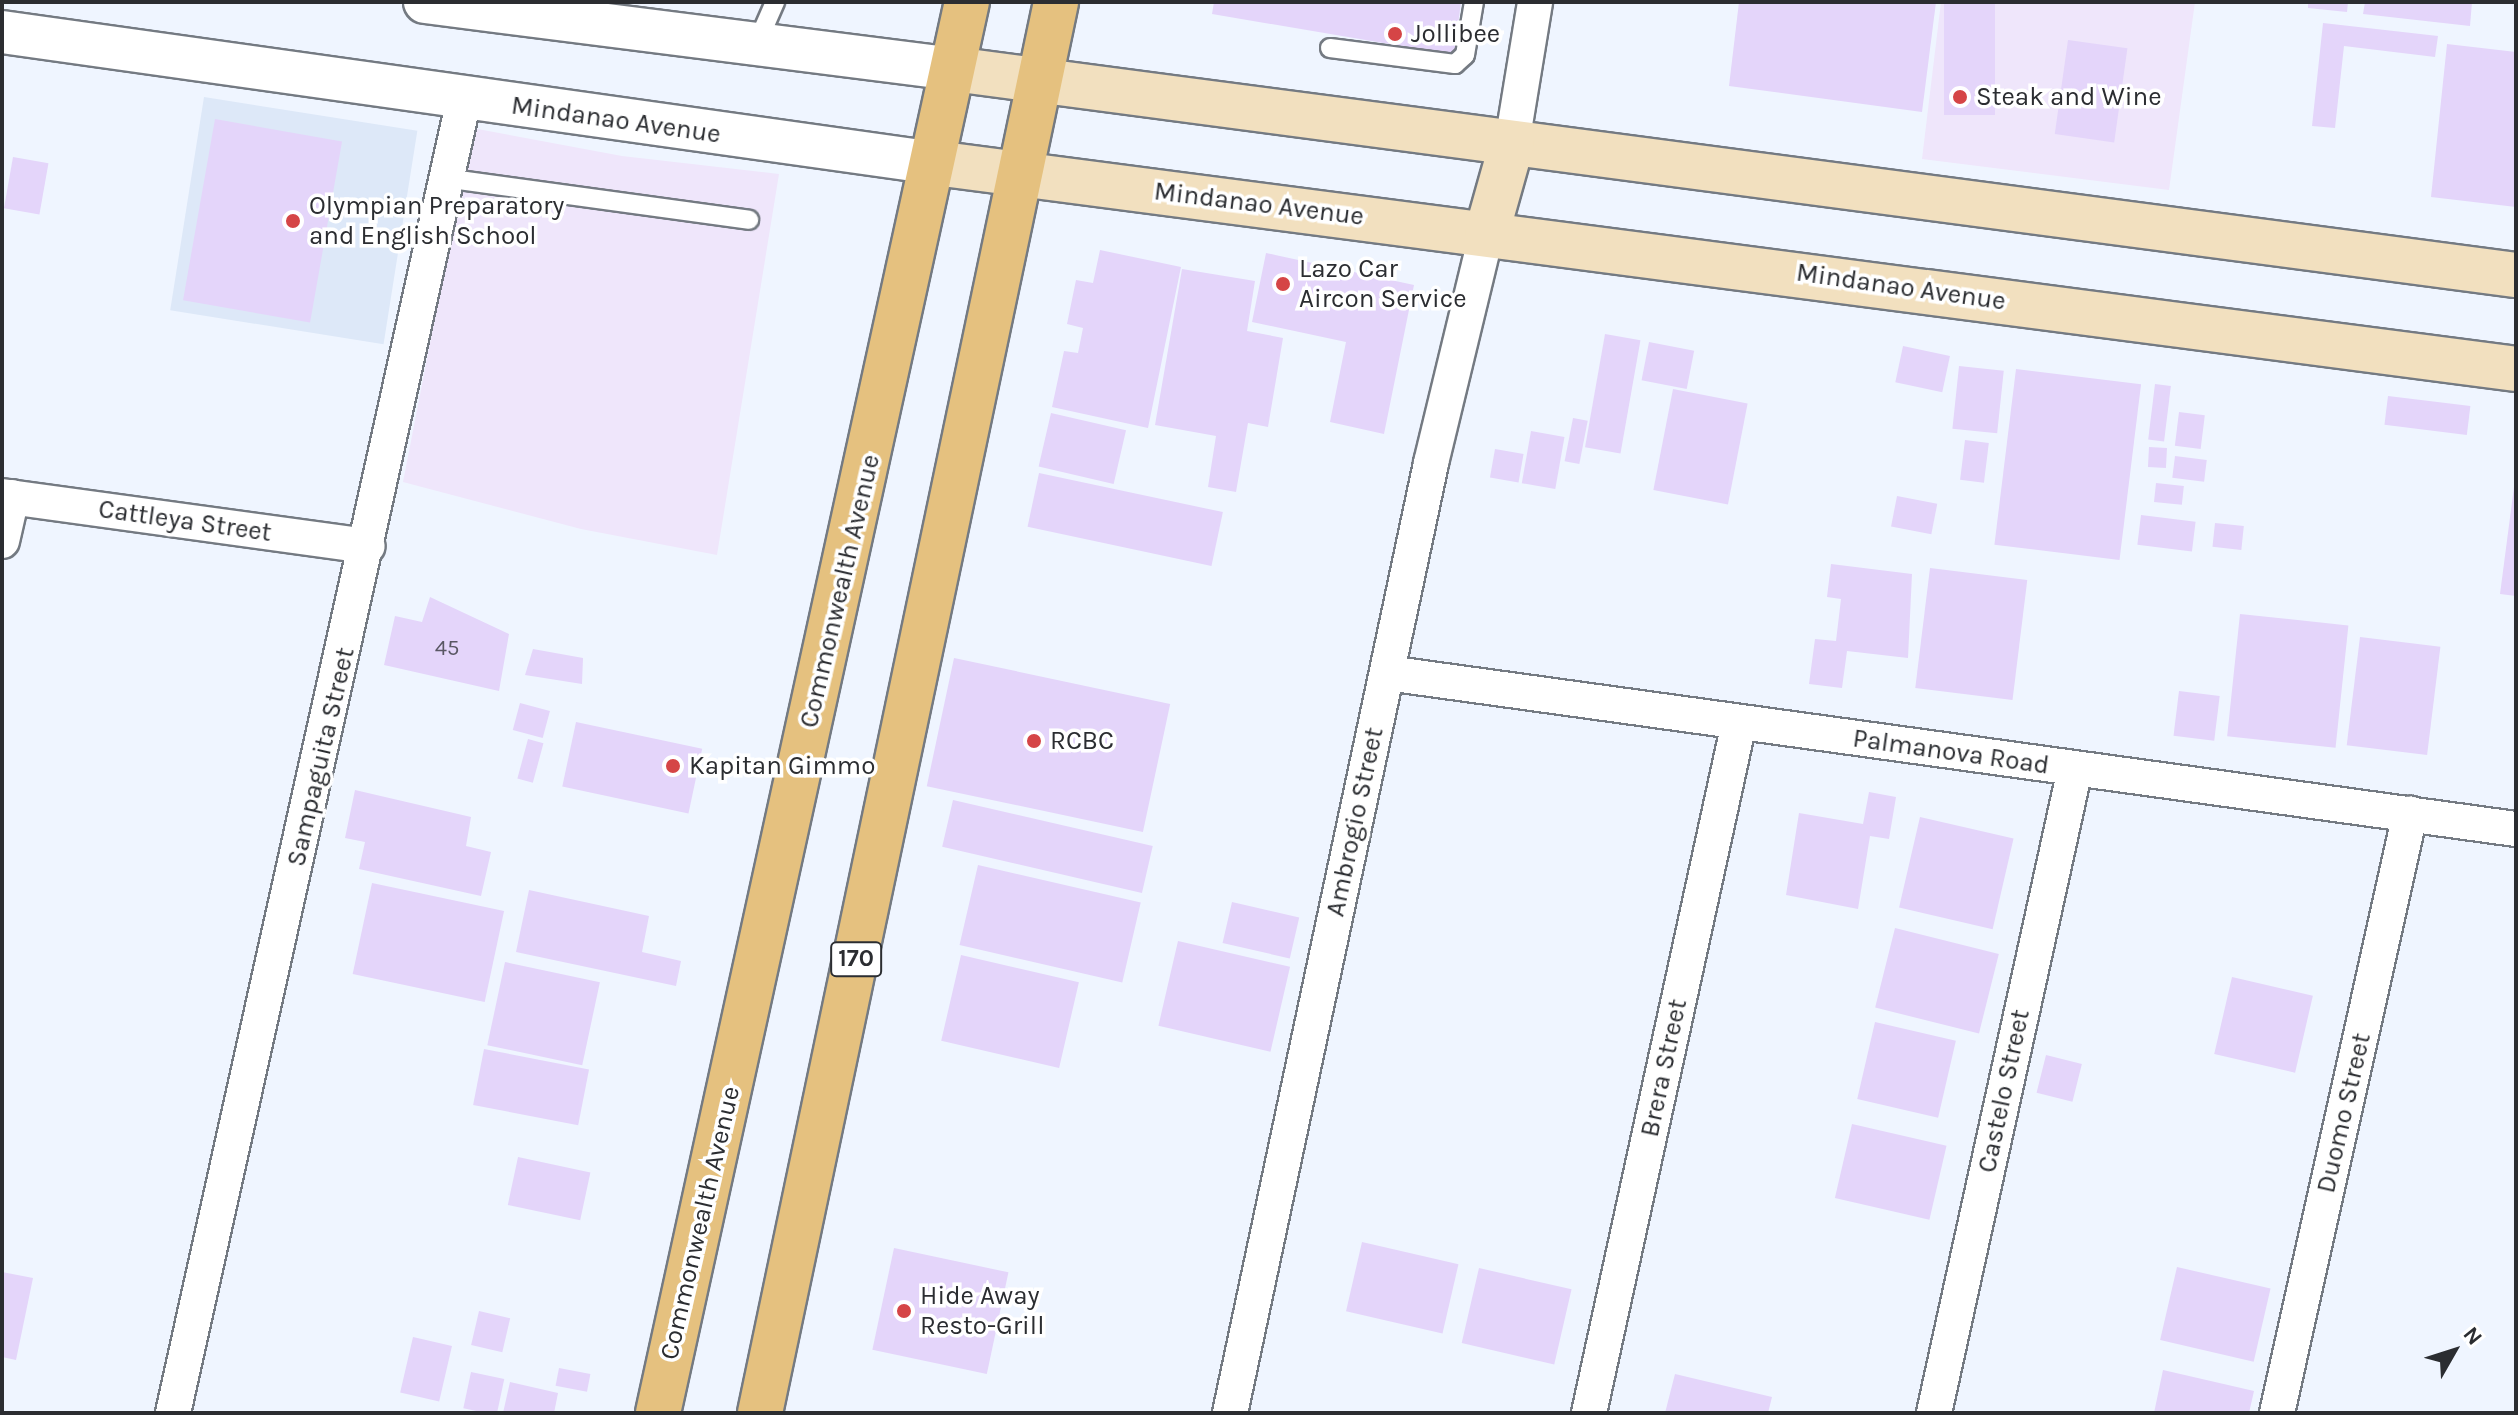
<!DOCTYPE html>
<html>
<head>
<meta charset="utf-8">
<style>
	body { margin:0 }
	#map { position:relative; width:2518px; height:1415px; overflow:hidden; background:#eff5ff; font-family:Karla,sans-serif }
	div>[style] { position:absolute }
	.commercial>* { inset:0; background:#efe6fb }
	.built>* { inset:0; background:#dde8f8; transform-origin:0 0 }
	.building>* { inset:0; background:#e4d5fa; transform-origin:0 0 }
	.roads { filter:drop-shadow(2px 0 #747a82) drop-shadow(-2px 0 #747a82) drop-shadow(0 2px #747a82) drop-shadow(0 -2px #747a82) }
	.service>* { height:18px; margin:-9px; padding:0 9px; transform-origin:9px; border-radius:9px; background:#fff }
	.minor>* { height:34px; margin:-17px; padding:0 17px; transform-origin:17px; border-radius:17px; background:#fff }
	.tertiary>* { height:42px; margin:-21px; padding:0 21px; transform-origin:21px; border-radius:21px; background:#fff }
	.secondary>* { height:44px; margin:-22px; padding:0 22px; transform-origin:22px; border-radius:22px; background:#f2e0bf }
	.primary>* { height:44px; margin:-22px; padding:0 22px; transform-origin:22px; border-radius:22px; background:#e5c17f }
	.dots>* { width:22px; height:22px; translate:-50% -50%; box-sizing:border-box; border:4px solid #fff; border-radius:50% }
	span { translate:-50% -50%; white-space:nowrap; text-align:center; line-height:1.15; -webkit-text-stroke:7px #fff; paint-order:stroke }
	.number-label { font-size:22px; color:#595763 }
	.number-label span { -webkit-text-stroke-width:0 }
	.shield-label span { padding:2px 6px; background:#fff; border:2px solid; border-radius:6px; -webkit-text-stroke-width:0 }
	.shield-label { font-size:24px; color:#2b2d31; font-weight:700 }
	.poi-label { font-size:26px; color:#2b2d31 }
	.left { translate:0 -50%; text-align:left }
	.street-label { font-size:26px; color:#2b2d31 }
	.frame { position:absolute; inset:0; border:4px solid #2b2d31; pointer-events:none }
	.north { position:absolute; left:2414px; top:1311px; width:80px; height:80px; -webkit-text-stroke:6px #fff; paint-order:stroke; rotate:51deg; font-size:22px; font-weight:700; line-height:32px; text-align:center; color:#2b2d31 }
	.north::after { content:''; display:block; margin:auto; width:28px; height:36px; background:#2b2d31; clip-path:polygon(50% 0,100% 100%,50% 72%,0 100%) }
</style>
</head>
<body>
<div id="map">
	<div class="commercial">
		<div style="clip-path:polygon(1941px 2px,2195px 2px,2169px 190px,1922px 159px)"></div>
		<div style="clip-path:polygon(472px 128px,622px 156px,779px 174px,717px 555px,581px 529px,403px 482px)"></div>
	</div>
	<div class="built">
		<div style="left:204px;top:97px;width:216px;height:216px;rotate:9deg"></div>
	</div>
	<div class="building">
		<div style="clip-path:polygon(1214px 2px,1461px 2px,1454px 55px,1212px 14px)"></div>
		<div style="clip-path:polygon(1739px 2px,1936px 2px,1922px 112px,1729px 86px)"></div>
		<div style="left:1944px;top:2px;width:51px;height:113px"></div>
		<div style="clip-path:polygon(2308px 2px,2348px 2px,2347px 12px,2308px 8px)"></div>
		<div style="clip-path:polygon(2365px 2px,2472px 2px,2470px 26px,2363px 14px)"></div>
		<div style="clip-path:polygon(2323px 23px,2438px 36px,2435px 57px,2344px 46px,2335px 128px,2312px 126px)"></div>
		<div style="left:2068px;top:40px;width:60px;height:95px;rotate:8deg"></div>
		<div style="clip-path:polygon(2447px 44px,2516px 52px,2516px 207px,2431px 197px)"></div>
		<div style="left:215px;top:119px;width:129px;height:184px;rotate:10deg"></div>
		<div style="left:13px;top:157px;width:36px;height:52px;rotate:10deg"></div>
		<div style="clip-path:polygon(1100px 250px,1181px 267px,1148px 428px,1052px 407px,1064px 351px,1078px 353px,1083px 328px,1067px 324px,1076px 280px,1093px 283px)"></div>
		<div style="clip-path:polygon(1266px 253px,1414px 285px,1384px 434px,1330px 422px,1346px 342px,1252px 322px)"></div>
		<div style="clip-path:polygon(1182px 269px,1255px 281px,1247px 331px,1283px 338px,1268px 427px,1248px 423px,1236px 492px,1208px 487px,1216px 436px,1155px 425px)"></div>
		<div style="left:1605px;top:334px;width:36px;height:115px;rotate:10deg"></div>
		<div style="left:1649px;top:342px;width:46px;height:39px;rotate:11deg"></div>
		<div style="left:1903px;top:346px;width:48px;height:37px;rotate:12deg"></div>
		<div style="left:1959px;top:366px;width:45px;height:63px;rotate:6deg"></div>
		<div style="left:2016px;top:369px;width:126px;height:177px;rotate:7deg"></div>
		<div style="left:2155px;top:384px;width:16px;height:56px;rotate:7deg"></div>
		<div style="left:1673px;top:389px;width:76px;height:103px;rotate:11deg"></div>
		<div style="left:2388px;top:396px;width:83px;height:29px;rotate:7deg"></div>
		<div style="left:2179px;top:412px;width:26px;height:34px;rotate:7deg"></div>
		<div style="left:1051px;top:413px;width:77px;height:55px;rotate:13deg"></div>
		<div style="left:1573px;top:418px;width:15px;height:44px;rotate:11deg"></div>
		<div style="left:1531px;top:431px;width:34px;height:53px;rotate:10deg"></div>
		<div style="left:1965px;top:440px;width:24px;height:40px;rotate:7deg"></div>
		<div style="left:2149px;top:447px;width:18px;height:20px;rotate:3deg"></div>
		<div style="left:1495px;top:449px;width:29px;height:29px;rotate:10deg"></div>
		<div style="left:2175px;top:456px;width:32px;height:22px;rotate:7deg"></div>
		<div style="left:1039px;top:473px;width:188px;height:55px;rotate:12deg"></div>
		<div style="left:2156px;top:483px;width:28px;height:19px;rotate:6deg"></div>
		<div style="clip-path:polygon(2514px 487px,2516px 487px,2516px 596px,2500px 594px)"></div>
		<div style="left:1897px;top:496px;width:41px;height:31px;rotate:11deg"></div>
		<div style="left:2141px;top:515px;width:55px;height:30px;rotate:7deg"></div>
		<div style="left:2215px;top:523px;width:29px;height:24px;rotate:6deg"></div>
		<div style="clip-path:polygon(1831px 564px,1912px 574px,1908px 658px,1847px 651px,1842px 688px,1809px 684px,1815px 639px,1836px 641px,1841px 599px,1827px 597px)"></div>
		<div style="left:1930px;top:568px;width:98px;height:121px;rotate:7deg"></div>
		<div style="clip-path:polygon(430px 597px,509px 634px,499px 691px,384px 665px,395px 616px,422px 622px)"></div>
		<div style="left:2240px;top:614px;width:109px;height:123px;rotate:6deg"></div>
		<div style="left:2360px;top:637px;width:81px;height:109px;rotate:7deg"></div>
		<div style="clip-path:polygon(533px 649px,583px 658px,582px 684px,525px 675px)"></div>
		<div style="left:954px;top:658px;width:221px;height:131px;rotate:12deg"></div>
		<div style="left:2179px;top:691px;width:41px;height:45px;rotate:7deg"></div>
		<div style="left:520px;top:703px;width:31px;height:28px;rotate:15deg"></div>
		<div style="left:576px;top:722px;width:129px;height:66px;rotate:12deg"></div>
		<div style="left:528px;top:739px;width:16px;height:41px;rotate:15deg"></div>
		<div style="clip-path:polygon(355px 790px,471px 817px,466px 846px,491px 852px,481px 896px,359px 869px,365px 842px,345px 838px)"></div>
		<div style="clip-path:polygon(1869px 792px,1896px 797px,1889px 839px,1870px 836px,1858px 909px,1786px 895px,1799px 813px,1863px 824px)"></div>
		<div style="left:953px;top:800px;width:205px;height:48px;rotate:13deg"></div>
		<div style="left:1920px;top:817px;width:96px;height:93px;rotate:13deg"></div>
		<div style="left:978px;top:865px;width:167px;height:82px;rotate:13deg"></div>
		<div style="left:372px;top:883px;width:135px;height:93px;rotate:12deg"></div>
		<div style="clip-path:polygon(529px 890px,649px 916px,642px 952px,681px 961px,676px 986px,516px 952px)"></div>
		<div style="left:1232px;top:902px;width:69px;height:42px;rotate:13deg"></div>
		<div style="left:1895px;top:928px;width:107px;height:82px;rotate:14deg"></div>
		<div style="left:1178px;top:941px;width:115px;height:87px;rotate:13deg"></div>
		<div style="left:961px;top:955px;width:121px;height:88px;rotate:13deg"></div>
		<div style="left:505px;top:962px;width:97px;height:85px;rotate:12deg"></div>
		<div style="left:2232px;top:977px;width:83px;height:79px;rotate:13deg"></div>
		<div style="left:1875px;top:1022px;width:83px;height:79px;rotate:13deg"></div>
		<div style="left:484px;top:1049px;width:107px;height:57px;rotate:11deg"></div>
		<div style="left:2046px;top:1055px;width:37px;height:39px;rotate:14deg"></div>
		<div style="left:1852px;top:1124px;width:97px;height:76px;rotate:13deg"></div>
		<div style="left:518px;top:1157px;width:74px;height:49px;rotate:12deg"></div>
		<div style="left:1362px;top:1242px;width:99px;height:71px;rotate:13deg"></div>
		<div style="left:894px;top:1248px;width:117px;height:104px;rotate:12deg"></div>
		<div style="left:2177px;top:1267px;width:96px;height:75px;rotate:13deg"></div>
		<div style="left:1479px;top:1268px;width:95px;height:77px;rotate:13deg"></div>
		<div style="clip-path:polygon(2px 1272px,33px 1278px,16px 1360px,2px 1357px)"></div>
		<div style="left:479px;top:1311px;width:32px;height:35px;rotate:13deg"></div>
		<div style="left:413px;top:1337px;width:40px;height:57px;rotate:13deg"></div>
		<div style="left:559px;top:1368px;width:32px;height:18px;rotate:11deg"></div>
		<div style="clip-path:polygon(2163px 1370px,2254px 1391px,2249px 1413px,2154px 1413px)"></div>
		<div style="left:471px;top:1372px;width:34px;height:37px;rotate:12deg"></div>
		<div style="clip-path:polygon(1675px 1374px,1772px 1397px,1768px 1413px,1665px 1413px)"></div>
		<div style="clip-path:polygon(510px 1382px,558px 1393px,554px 1413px,503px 1413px)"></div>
	</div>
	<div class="roads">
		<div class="service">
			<div style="left:758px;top:41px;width:43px;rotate:-66.4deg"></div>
			<div style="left:1330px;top:48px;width:126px;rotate:7.3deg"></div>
			<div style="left:1455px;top:64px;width:13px;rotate:-42deg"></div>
			<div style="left:1465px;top:55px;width:54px;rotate:-80.4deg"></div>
			<div style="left:444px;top:178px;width:308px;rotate:7.8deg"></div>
		</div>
		<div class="minor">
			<div style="left:1512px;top:143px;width:143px;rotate:-80.7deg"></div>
			<div style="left:2px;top:496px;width:369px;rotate:7.8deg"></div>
			<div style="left:2px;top:541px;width:45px;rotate:-77.2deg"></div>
			<div style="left:1387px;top:673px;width:1140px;rotate:7.87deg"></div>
			<div style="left:173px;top:1413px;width:1346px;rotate:-77.51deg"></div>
			<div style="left:1230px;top:1413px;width:971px;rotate:-78.05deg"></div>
			<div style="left:1431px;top:463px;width:238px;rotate:-76.4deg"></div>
			<div style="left:1589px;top:1413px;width:706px;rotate:-77.74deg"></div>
			<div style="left:1934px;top:1413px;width:659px;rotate:-77.65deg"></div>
			<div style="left:2277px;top:1413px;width:614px;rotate:-77.48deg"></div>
		</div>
		<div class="tertiary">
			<div style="left:425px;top:2px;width:532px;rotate:7.23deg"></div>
			<div style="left:2px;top:32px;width:942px;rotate:7.99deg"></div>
		</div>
		<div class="secondary">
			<div style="left:953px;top:69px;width:1577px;rotate:7.51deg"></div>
			<div style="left:935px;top:163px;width:1594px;rotate:7.42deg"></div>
			<div style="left:1487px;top:232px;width:92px;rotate:-74.3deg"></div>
		</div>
		<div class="primary">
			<div style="left:658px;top:1413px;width:1444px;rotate:-77.65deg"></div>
			<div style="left:760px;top:1413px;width:1442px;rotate:-78.15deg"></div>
		</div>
	</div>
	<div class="dots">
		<div style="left:1395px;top:34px;background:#d54546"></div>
		<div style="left:1960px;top:97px;background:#d54546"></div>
		<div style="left:293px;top:221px;background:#d54546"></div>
		<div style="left:1283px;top:284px;background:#d54546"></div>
		<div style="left:1034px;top:741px;background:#d54546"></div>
		<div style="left:673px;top:766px;background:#d54546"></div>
		<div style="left:904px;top:1311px;background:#d54546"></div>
	</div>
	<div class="number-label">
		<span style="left:447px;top:649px">45</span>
	</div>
	<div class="shield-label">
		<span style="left:856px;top:959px">170</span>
	</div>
	<div class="poi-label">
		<span class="left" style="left:1411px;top:34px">Jollibee</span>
		<span class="left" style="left:1976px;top:97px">Steak and Wine</span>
		<span class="left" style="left:309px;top:221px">Olympian Preparatory<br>and English School</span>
		<span class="left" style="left:1299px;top:284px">Lazo Car<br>Aircon Service</span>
		<span class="left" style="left:1050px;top:741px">RCBC</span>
		<span class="left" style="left:689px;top:766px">Kapitan Gimmo</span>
		<span class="left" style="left:920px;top:1311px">Hide Away<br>Resto-Grill</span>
	</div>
	<div class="street-label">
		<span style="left:616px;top:120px;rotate:8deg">Mindanao Avenue</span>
		<span style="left:1259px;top:204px;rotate:7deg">Mindanao Avenue</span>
		<span style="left:1901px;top:287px;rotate:8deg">Mindanao Avenue</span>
		<span style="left:185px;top:521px;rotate:8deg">Cattleya Street</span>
		<span style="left:840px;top:591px;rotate:-77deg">Commonwealth Avenue</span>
		<span style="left:1951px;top:752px;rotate:8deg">Palmanova Road</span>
		<span style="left:321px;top:757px;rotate:-77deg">Sampaguita Street</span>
		<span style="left:1355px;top:822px;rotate:-78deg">Ambrogio Street</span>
		<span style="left:1664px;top:1068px;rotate:-78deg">Brera Street</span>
		<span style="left:2004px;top:1091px;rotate:-78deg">Castelo Street</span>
		<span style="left:2344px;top:1113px;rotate:-77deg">Duomo Street</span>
		<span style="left:700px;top:1223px;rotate:-77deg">Commonwealth Avenue</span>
	</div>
	<div class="frame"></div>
	<div class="north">N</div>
</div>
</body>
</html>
